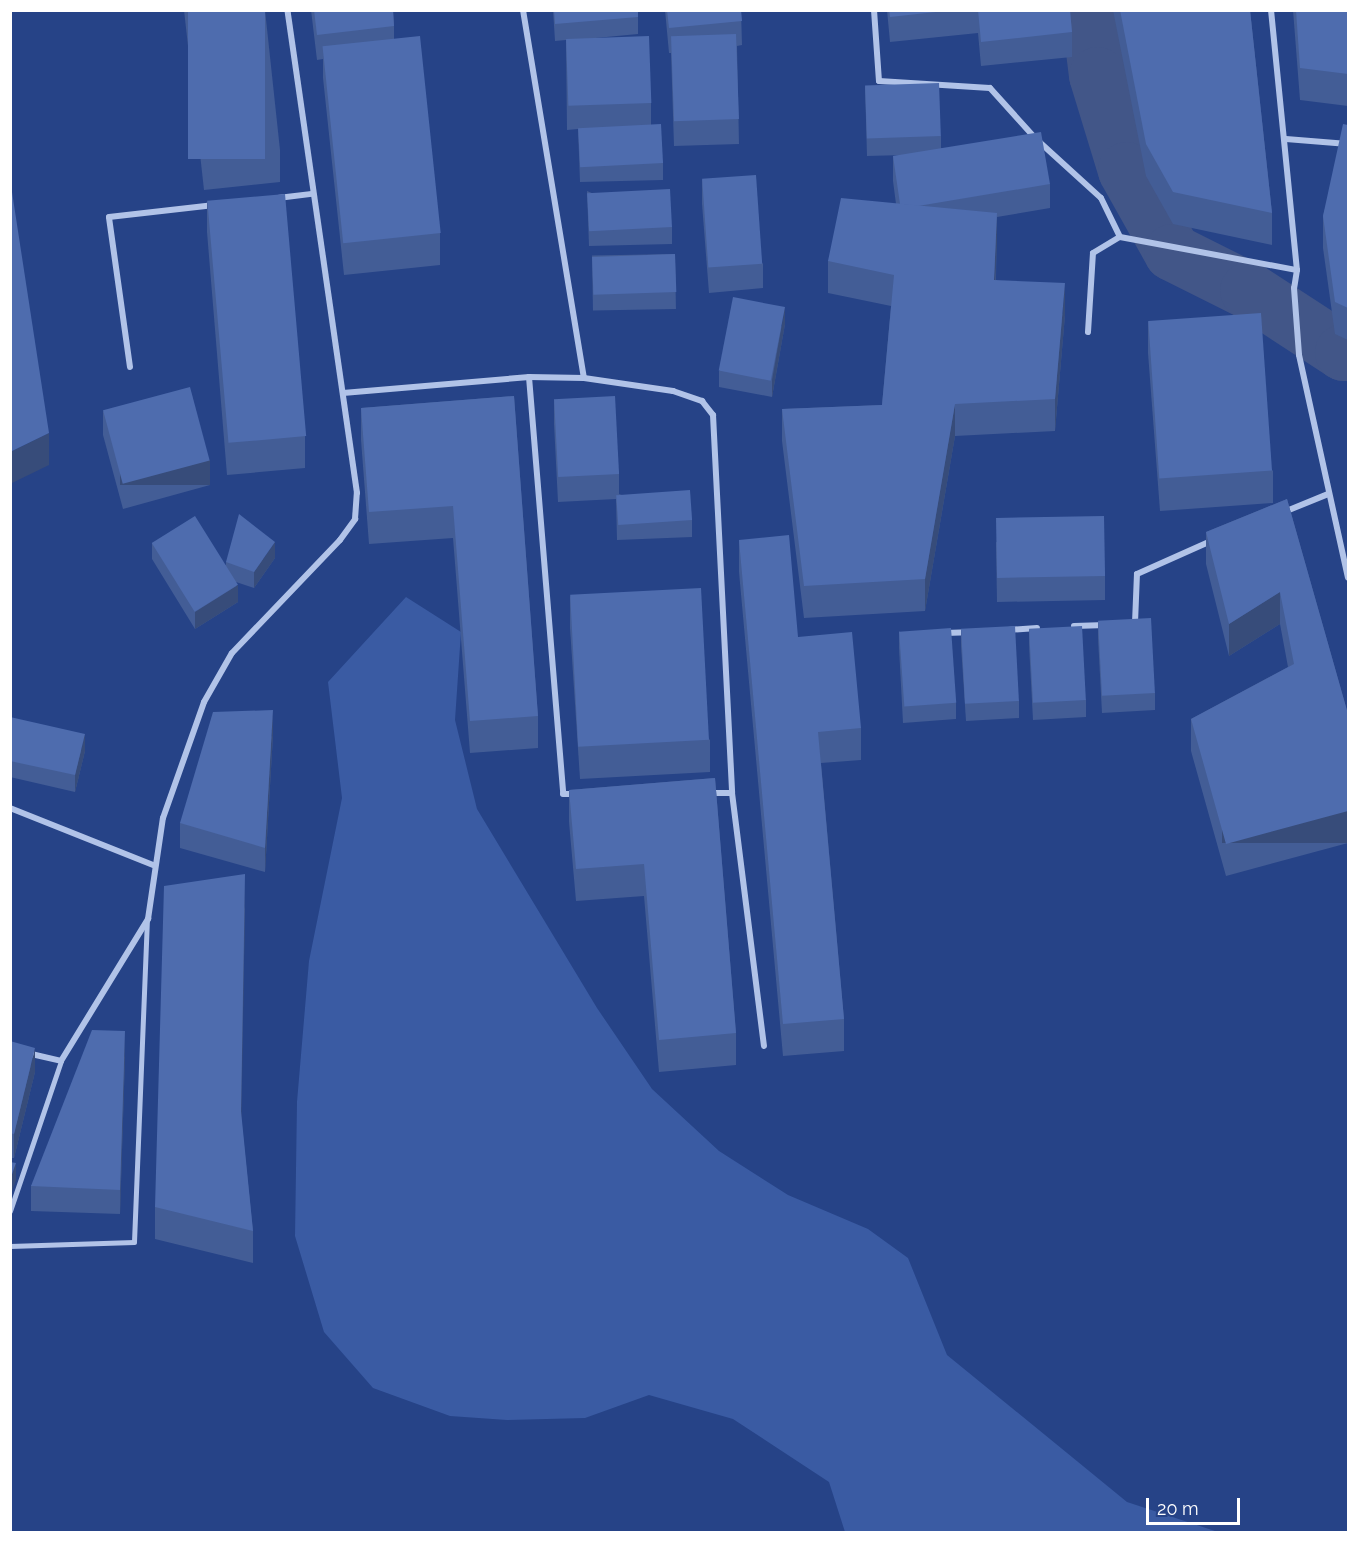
<!DOCTYPE html>
<html>
<head>
<meta charset="utf-8">
<style>
	body { margin:0 }
	#map { position:relative; width:1359px; height:1543px; overflow:hidden; background:#264387; font-family:Raleway,sans-serif }
	div>[style] { position:absolute }
	.green>* { inset:0; background:#3a5ba3 }
	.river>* { height:57px; margin:-28.5px; padding:0 28.5px; transform-origin:28.5px; border-radius:28.5px; background:#425688 }
	.lane>* { height:4.5px; margin:-2.25px; padding:0 2.25px; transform-origin:2.25px; border-radius:2.25px; background:#b1c3e8 }
	.street>* { height:6px; margin:-3px; padding:0 3px; transform-origin:3px; border-radius:3px; background:#b1c3e8 }
	.wall>* { inset:0; background:#435d96; transform-origin:0 0 }
	.shaded-wall>* { inset:0; background:#374c7a; transform-origin:0 0 }
	.building>* { inset:0; background:#4e6cae; transform-origin:0 0 }
	span { translate:-50% -50%; white-space:nowrap; text-align:center; line-height:1.15; -webkit-text-stroke:4.5px #264387; paint-order:stroke }
	.frame { position:absolute; inset:0; border:12px solid #fff; pointer-events:none }
	.scale { position:absolute; left:1146px; top:1498px; width:94px; height:27px; box-sizing:border-box; border:3px solid #fff; border-top:0; padding-left:8px; font-size:18px; line-height:21px; white-space:nowrap; color:#fff; -webkit-text-stroke:4px #264387; paint-order:stroke }
</style>
</head>
<body>
<div id="map">
	<div class="green">
		<div style="clip-path:polygon(406px 597px,461px 632px,455px 720px,477px 809px,597px 1008px,652px 1089px,719px 1151px,788px 1195px,868px 1229px,908px 1258px,947px 1355px,1127px 1502px,1218px 1532px,845px 1532px,829px 1482px,733px 1419px,649px 1395px,585px 1418px,507px 1420px,450px 1416px,373px 1388px,324px 1332px,295px 1236px,297px 1102px,309px 961px,342px 798px,328px 682px)"></div>
	</div>
	<div class="river">
		<div style="left:1089px;top:10px;width:65px;rotate:83deg"></div>
		<div style="left:1097px;top:75px;width:99px;rotate:73deg"></div>
		<div style="left:1126px;top:170px;width:94px;rotate:60.7deg"></div>
		<div style="left:1172px;top:252px;width:85px;rotate:26.6deg"></div>
		<div style="left:1248px;top:290px;width:113px;rotate:33.1deg"></div>
		<div style="left:1343px;top:352px;width:5px"></div>
	</div>
	<div class="lane">
		<div style="left:10px;top:1211px;width:158px;rotate:-71.2deg"></div>
		<div style="left:10px;top:1246px;width:124px;rotate:-1.8deg"></div>
		<div style="left:134px;top:1242px;width:320px;rotate:-87.7deg"></div>
	</div>
	<div class="street">
		<div style="left:523px;top:10px;width:373px;rotate:80.6deg"></div>
		<div style="left:874px;top:10px;width:71px;rotate:86deg"></div>
		<div style="left:879px;top:81px;width:111px;rotate:3.6deg"></div>
		<div style="left:990px;top:88px;width:67px;rotate:48deg"></div>
		<div style="left:1035px;top:138px;width:89px;rotate:42.3deg"></div>
		<div style="left:1101px;top:198px;width:43px;rotate:64deg"></div>
		<div style="left:1120px;top:237px;width:180px;rotate:10.6deg"></div>
		<div style="left:1271px;top:10px;width:261px;rotate:84.3deg"></div>
		<div style="left:1297px;top:270px;width:18px;rotate:99deg"></div>
		<div style="left:1294px;top:288px;width:67px;rotate:85.7deg"></div>
		<div style="left:1299px;top:355px;width:228px;rotate:77.6deg"></div>
		<div style="left:1286px;top:139px;width:62px;rotate:4.6deg"></div>
		<div style="left:278px;top:198px;width:34px;rotate:-7deg"></div>
		<div style="left:1088px;top:332px;width:79px;rotate:-86.4deg"></div>
		<div style="left:1093px;top:253px;width:31px;rotate:-31deg"></div>
		<div style="left:130px;top:367px;width:151px;rotate:-98deg"></div>
		<div style="left:109px;top:217px;width:106px;rotate:-6.5deg"></div>
		<div style="left:529px;top:377px;width:418px;rotate:85.3deg"></div>
		<div style="left:563px;top:794px;width:12px"></div>
		<div style="left:343px;top:393px;width:187px;rotate:-4.9deg"></div>
		<div style="left:529px;top:377px;width:55px;rotate:1deg"></div>
		<div style="left:584px;top:378px;width:90px;rotate:8.3deg"></div>
		<div style="left:673px;top:391px;width:31px;rotate:19deg"></div>
		<div style="left:702px;top:401px;width:18px;rotate:52deg"></div>
		<div style="left:713px;top:415px;width:378px;rotate:87.1deg"></div>
		<div style="left:732px;top:793px;width:255px;rotate:82.8deg"></div>
		<div style="left:1284px;top:512px;width:48px;rotate:-22.2deg"></div>
		<div style="left:1131px;top:623px;width:4px"></div>
		<div style="left:1135px;top:623px;width:49px;rotate:-87.7deg"></div>
		<div style="left:1137px;top:574px;width:81px;rotate:-24deg"></div>
		<div style="left:1074px;top:626px;width:32px;rotate:-2deg"></div>
		<div style="left:1008px;top:630px;width:29px;rotate:-4deg"></div>
		<div style="left:945px;top:633px;width:23px;rotate:-2deg"></div>
		<div style="left:709px;top:793px;width:23px"></div>
		<div style="left:10px;top:808px;width:154px;rotate:21.7deg"></div>
		<div style="left:27px;top:1053px;width:35px;rotate:13deg"></div>
		<div style="left:61px;top:1061px;width:167px;rotate:-58.5deg"></div>
		<div style="left:148px;top:919px;width:102px;rotate:-81.6deg"></div>
		<div style="left:163px;top:818px;width:123px;rotate:-70.5deg"></div>
		<div style="left:204px;top:702px;width:56px;rotate:-60.3deg"></div>
		<div style="left:232px;top:653px;width:156px;rotate:-46.3deg"></div>
		<div style="left:340px;top:540px;width:26px;rotate:-54deg"></div>
		<div style="left:355px;top:519px;width:26px;rotate:-86deg"></div>
		<div style="left:357px;top:493px;width:488px;rotate:-98.2deg"></div>
	</div>
	<div class="wall">
		<div style="clip-path:polygon(184px 10px,265px 10px,280px 150px,280px 182px,204px 190px)"></div>
		<div style="clip-path:polygon(311px 10px,393px 10px,394px 26px,394px 39px,440px 233px,440px 265px,344px 275px,323px 78px,323px 59px,317px 60px)"></div>
		<div style="clip-path:polygon(553px 10px,638px 10px,638px 34px,596px 38px,651px 103px,651px 125px,663px 163px,663px 180px,580px 182px,578px 129px,567px 130px,566px 40px,555px 41px)"></div>
		<div style="clip-path:polygon(665px 10px,741px 10px,742px 45px,737px 46px,739px 144px,674px 146px,671px 53px,669px 53px)"></div>
		<div style="clip-path:polygon(887px 10px,1070px 10px,1072px 32px,1072px 57px,981px 66px,978px 33px,890px 42px)"></div>
		<div style="clip-path:polygon(1113px 10px,1250px 10px,1272px 213px,1272px 245px,1173px 224px,1146px 176px)"></div>
		<div style="clip-path:polygon(1293px 10px,1348px 10px,1348px 106px,1300px 100px)"></div>
		<div style="clip-path:polygon(865px 86px,941px 136px,941px 148px,1050px 184px,1050px 208px,997px 217px,996px 280px,1065px 315px,1055px 431px,955px 436px,925px 611px,804px 618px,782px 441px,782px 409px,882px 405px,891px 306px,828px 293px,828px 261px,896px 204px,893px 181px,893px 156px,904px 155px,867px 156px)"></div>
		<div style="clip-path:polygon(1348px 125px,1348px 340px,1335px 334px,1323px 248px,1323px 216px)"></div>
		<div style="clip-path:polygon(702px 179px,763px 264px,763px 288px,709px 293px,702px 204px)"></div>
		<div style="clip-path:polygon(587px 191px,672px 227px,672px 244px,589px 246px)"></div>
		<div style="clip-path:polygon(207px 200px,305px 436px,305px 468px,227px 475px,207px 232px)"></div>
		<div style="left:675px;top:254px;width:55px;height:83px;rotate:89deg"></div>
		<div style="clip-path:polygon(1148px 321px,1273px 471px,1273px 503px,1160px 511px,1148px 353px)"></div>
		<div style="clip-path:polygon(785px 324px,772px 397px,719px 387px,719px 371px)"></div>
		<div style="clip-path:polygon(514px 396px,538px 716px,538px 748px,470px 753px,453px 538px,369px 544px,361px 440px,361px 408px)"></div>
		<div style="clip-path:polygon(554px 399px,619px 474px,619px 494px,692px 520px,692px 537px,617px 540px,616px 499px,558px 502px,554px 424px)"></div>
		<div style="clip-path:polygon(103px 411px,210px 485px,123px 509px,103px 435px)"></div>
		<div style="clip-path:polygon(1287px 499px,1348px 714px,1348px 843px,1226px 876px,1191px 751px,1191px 719px,1288px 667px,1280px 624px,1229px 656px,1206px 564px,1206px 532px)"></div>
		<div style="clip-path:polygon(739px 540px,798px 637px,861px 728px,861px 760px,821px 763px,844px 1019px,844px 1051px,783px 1056px,739px 572px)"></div>
		<div style="clip-path:polygon(996px 542px,1105px 576px,1105px 600px,997px 602px)"></div>
		<div style="clip-path:polygon(152px 543px,226px 565px,226px 562px,275px 558px,254px 588px,236px 582px,238px 602px,195px 629px,152px 559px)"></div>
		<div style="clip-path:polygon(570px 596px,710px 740px,710px 772px,580px 779px,570px 628px)"></div>
		<div style="clip-path:polygon(1098px 621px,1155px 693px,1155px 710px,1102px 713px,1098px 638px)"></div>
		<div style="clip-path:polygon(961px 629px,1019px 701px,1019px 718px,966px 721px,961px 646px)"></div>
		<div style="clip-path:polygon(1029px 629px,1086px 700px,1086px 717px,1033px 720px,1029px 645px)"></div>
		<div style="clip-path:polygon(899px 631px,956px 703px,956px 719px,903px 723px,899px 648px)"></div>
		<div style="clip-path:polygon(10px 717px,85px 751px,75px 792px,10px 777px)"></div>
		<div style="clip-path:polygon(273px 735px,265px 872px,180px 848px,180px 823px)"></div>
		<div style="clip-path:polygon(715px 778px,736px 1033px,736px 1065px,659px 1072px,644px 896px,576px 901px,569px 822px,569px 790px)"></div>
		<div style="clip-path:polygon(245px 906px,241px 1116px,253px 1231px,253px 1263px,155px 1239px,155px 1207px)"></div>
		<div style="clip-path:polygon(10px 1041px,35px 1072px,14px 1158px,10px 1158px)"></div>
		<div style="clip-path:polygon(125px 1056px,120px 1214px,31px 1211px,31px 1186px)"></div>
	</div>
	<div class="shaded-wall">
		<div style="clip-path:polygon(997px 213px,997px 245px,994px 312px,994px 280px)"></div>
		<div style="clip-path:polygon(1065px 283px,1065px 315px,1055px 431px,1055px 399px)"></div>
		<div style="clip-path:polygon(785px 307px,785px 324px,772px 397px,772px 380px)"></div>
		<div style="clip-path:polygon(955px 404px,955px 436px,925px 611px,925px 579px)"></div>
		<div style="clip-path:polygon(49px 433px,49px 465px,10px 484px,10px 452px)"></div>
		<div style="left:210px;top:460px;width:25px;height:90px;rotate:90deg"></div>
		<div style="clip-path:polygon(275px 542px,275px 558px,254px 588px,254px 572px)"></div>
		<div style="clip-path:polygon(238px 585px,238px 602px,195px 629px,195px 612px)"></div>
		<div style="clip-path:polygon(1280px 592px,1280px 624px,1229px 656px,1229px 624px)"></div>
		<div style="clip-path:polygon(273px 710px,273px 735px,265px 872px,265px 848px)"></div>
		<div style="clip-path:polygon(85px 734px,85px 751px,75px 792px,75px 775px)"></div>
		<div style="left:1348px;top:811px;width:32px;height:126px;rotate:90deg"></div>
		<div style="clip-path:polygon(245px 874px,245px 906px,241px 1143px,241px 1111px)"></div>
		<div style="clip-path:polygon(125px 1031px,125px 1056px,120px 1214px,120px 1190px)"></div>
		<div style="clip-path:polygon(35px 1048px,35px 1072px,14px 1158px,14px 1134px)"></div>
		<div style="clip-path:polygon(16px 1163px,16px 1180px,10px 1197px,10px 1180px)"></div>
	</div>
	<div class="building">
		<div style="left:188px;top:10px;width:77px;height:149px"></div>
		<div style="clip-path:polygon(314px 10px,393px 10px,394px 26px,317px 35px)"></div>
		<div style="clip-path:polygon(554px 10px,638px 10px,638px 17px,555px 24px)"></div>
		<div style="clip-path:polygon(667px 10px,741px 10px,742px 21px,669px 28px)"></div>
		<div style="clip-path:polygon(889px 10px,954px 10px,890px 17px)"></div>
		<div style="clip-path:polygon(978px 10px,1070px 10px,1072px 32px,981px 42px)"></div>
		<div style="clip-path:polygon(1120px 10px,1250px 10px,1272px 213px,1173px 192px,1146px 144px)"></div>
		<div style="clip-path:polygon(1296px 10px,1348px 10px,1348px 74px,1300px 68px)"></div>
		<div style="left:736px;top:34px;width:85px;height:65px;rotate:88deg"></div>
		<div style="left:420px;top:36px;width:198px;height:98px;rotate:84deg"></div>
		<div style="left:649px;top:36px;width:67px;height:83px;rotate:88deg"></div>
		<div style="left:939px;top:83px;width:53px;height:74px;rotate:88deg"></div>
		<div style="left:661px;top:124px;width:39px;height:83px;rotate:87deg"></div>
		<div style="clip-path:polygon(1343px 124px,1348px 125px,1348px 308px,1335px 302px,1323px 216px)"></div>
		<div style="clip-path:polygon(1041px 132px,1050px 184px,918px 206px,900px 204px,893px 156px)"></div>
		<div style="left:756px;top:175px;width:89px;height:54px;rotate:86deg"></div>
		<div style="clip-path:polygon(10px 179px,49px 433px,10px 452px)"></div>
		<div style="left:670px;top:189px;width:38px;height:83px;rotate:87deg"></div>
		<div style="left:285px;top:194px;width:243px;height:78px;rotate:85deg"></div>
		<div style="clip-path:polygon(841px 198px,997px 213px,994px 280px,1065px 283px,1055px 399px,955px 404px,925px 579px,804px 586px,782px 409px,882px 405px,894px 275px,828px 261px)"></div>
		<div style="left:675px;top:254px;width:38px;height:83px;rotate:88deg"></div>
		<div style="left:733px;top:297px;width:53px;height:75px;rotate:11deg"></div>
		<div style="left:1261px;top:313px;width:158px;height:113px;rotate:86deg"></div>
		<div style="left:190px;top:387px;width:76px;height:90px;rotate:75deg"></div>
		<div style="clip-path:polygon(514px 396px,538px 716px,470px 721px,453px 506px,369px 512px,361px 408px)"></div>
		<div style="left:615px;top:396px;width:78px;height:61px;rotate:87deg"></div>
		<div style="left:690px;top:490px;width:30px;height:74px;rotate:86deg"></div>
		<div style="clip-path:polygon(1287px 499px,1348px 714px,1348px 811px,1226px 844px,1191px 719px,1294px 664px,1280px 592px,1229px 624px,1206px 532px)"></div>
		<div style="clip-path:polygon(239px 514px,275px 542px,254px 572px,226px 562px)"></div>
		<div style="left:195px;top:516px;width:81px;height:51px;rotate:58deg"></div>
		<div style="left:1104px;top:516px;width:60px;height:108px;rotate:89deg"></div>
		<div style="clip-path:polygon(789px 535px,798px 637px,852px 632px,861px 728px,818px 732px,844px 1019px,783px 1024px,739px 540px)"></div>
		<div style="left:701px;top:588px;width:152px;height:131px;rotate:87deg"></div>
		<div style="left:1151px;top:618px;width:75px;height:53px;rotate:87deg"></div>
		<div style="left:1015px;top:626px;width:75px;height:54px;rotate:87deg"></div>
		<div style="left:1082px;top:626px;width:74px;height:53px;rotate:87deg"></div>
		<div style="left:951px;top:628px;width:75px;height:52px;rotate:86deg"></div>
		<div style="clip-path:polygon(273px 710px,265px 848px,180px 823px,213px 712px)"></div>
		<div style="clip-path:polygon(10px 717px,85px 734px,75px 775px,10px 761px)"></div>
		<div style="clip-path:polygon(715px 778px,736px 1033px,659px 1040px,644px 864px,576px 869px,569px 790px)"></div>
		<div style="clip-path:polygon(245px 874px,241px 1111px,253px 1231px,155px 1207px,164px 886px)"></div>
		<div style="clip-path:polygon(92px 1030px,125px 1031px,120px 1190px,31px 1186px)"></div>
		<div style="clip-path:polygon(10px 1041px,35px 1048px,14px 1134px,10px 1133px)"></div>
		<div style="clip-path:polygon(10px 1162px,16px 1163px,10px 1180px)"></div>
	</div>
	<div class="frame"></div>
	<div class="scale">20 m</div>
</div>
</body>
</html>
